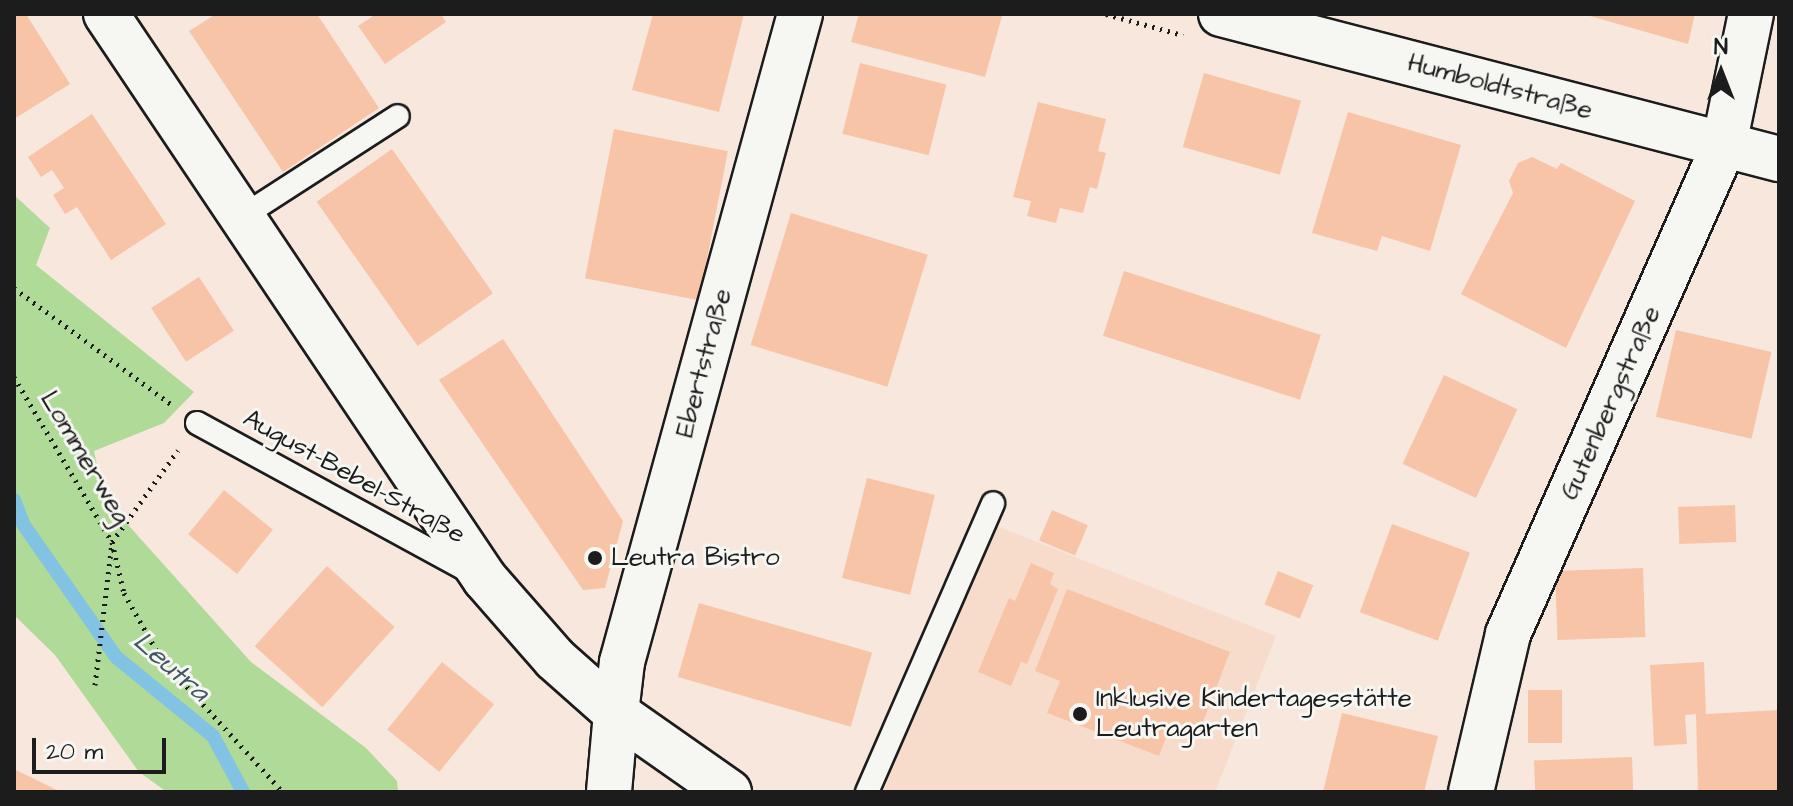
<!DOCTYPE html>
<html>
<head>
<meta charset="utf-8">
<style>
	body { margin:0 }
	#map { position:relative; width:1793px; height:806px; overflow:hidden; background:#f7e7dc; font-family:"Architects Daughter",sans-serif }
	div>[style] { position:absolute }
	.built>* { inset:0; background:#f7dccc }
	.green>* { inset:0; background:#afda97 }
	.stream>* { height:14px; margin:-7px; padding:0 7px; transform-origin:7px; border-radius:7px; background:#82c3e3 }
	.building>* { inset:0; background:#f8c4a8; transform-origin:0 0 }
	.path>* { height:5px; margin-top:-2.5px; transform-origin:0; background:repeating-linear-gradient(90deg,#1c1c1c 0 2px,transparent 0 8px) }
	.roads { filter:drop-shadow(2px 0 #1c1c1c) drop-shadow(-2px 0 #1c1c1c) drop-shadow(0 2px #1c1c1c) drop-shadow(0 -2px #1c1c1c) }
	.lane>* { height:22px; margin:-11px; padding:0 11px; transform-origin:11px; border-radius:11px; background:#f6f6f2 }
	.street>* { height:44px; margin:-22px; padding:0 22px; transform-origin:22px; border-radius:22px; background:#f6f6f2 }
	.secondary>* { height:44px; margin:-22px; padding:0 22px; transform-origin:22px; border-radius:22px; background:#f6f6f2 }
	.primary>* { height:44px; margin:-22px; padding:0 22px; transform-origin:22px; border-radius:22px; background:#f6f6f2 }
	.dots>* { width:22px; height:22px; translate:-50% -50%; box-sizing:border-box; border:4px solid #f6f6f2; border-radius:50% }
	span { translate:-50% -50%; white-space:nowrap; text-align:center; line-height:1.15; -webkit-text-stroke:6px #f6f6f2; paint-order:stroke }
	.street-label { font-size:26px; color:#1c1c1c }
	.poi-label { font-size:26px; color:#1c1c1c }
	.left { translate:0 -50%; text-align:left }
	.water-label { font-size:28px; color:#405662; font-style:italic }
	.frame { position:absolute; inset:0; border:16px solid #1c1c1c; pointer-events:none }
	.north { position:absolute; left:1681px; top:32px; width:80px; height:80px; -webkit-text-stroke:6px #f6f6f2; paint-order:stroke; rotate:0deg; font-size:22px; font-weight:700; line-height:32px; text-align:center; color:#1c1c1c }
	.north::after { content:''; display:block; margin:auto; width:28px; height:36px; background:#1c1c1c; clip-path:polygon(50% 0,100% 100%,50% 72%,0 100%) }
	.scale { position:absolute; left:32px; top:738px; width:134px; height:36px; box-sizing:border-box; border:4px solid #1c1c1c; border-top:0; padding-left:10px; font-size:24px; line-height:28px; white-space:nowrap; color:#1c1c1c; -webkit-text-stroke:6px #f6f6f2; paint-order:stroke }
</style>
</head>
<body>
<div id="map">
	<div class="built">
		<div style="clip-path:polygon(991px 524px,1276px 636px,1215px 792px,883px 792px)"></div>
	</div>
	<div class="green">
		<div style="clip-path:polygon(14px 195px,50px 228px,36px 265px,194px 392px,164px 423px,94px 451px,104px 498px,251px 662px,366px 748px,397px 781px,398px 792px,167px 792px,139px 772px,55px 655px,14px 615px)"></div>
	</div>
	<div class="stream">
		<div style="left:14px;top:500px;width:26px;rotate:69deg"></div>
		<div style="left:23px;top:524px;width:162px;rotate:55deg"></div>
		<div style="left:116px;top:657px;width:125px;rotate:39.2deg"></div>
		<div style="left:213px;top:736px;width:64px;rotate:61.8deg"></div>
	</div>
	<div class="building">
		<div style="clip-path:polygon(14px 14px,26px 14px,70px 84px,14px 119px)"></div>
		<div style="clip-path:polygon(216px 14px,317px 14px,379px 108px,283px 172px,189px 31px)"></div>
		<div style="clip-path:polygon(376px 14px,441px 14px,446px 22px,385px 64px,358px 26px)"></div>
		<div style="clip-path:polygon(653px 14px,744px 14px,719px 112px,632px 90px)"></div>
		<div style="clip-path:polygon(859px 14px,995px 14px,1002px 16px,985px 77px,851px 42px)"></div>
		<div style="clip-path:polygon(1583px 14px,1695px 14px,1688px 44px)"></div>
		<div style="left:860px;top:63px;width:89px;height:73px;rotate:14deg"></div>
		<div style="left:1204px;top:73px;width:101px;height:77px;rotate:16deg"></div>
		<div style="clip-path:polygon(1038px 102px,1106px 119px,1098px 151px,1106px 153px,1097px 189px,1090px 187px,1083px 213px,1060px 208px,1056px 223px,1027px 216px,1031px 201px,1013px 197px)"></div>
		<div style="clip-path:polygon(1348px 112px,1461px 145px,1430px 251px,1382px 236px,1377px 251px,1312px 233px)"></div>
		<div style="clip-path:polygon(92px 114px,166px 224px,111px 260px,77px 207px,65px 214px,53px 195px,64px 188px,52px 170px,41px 177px,28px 157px)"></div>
		<div style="left:614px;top:129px;width:116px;height:152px;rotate:11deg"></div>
		<div style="left:392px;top:149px;width:176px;height:92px;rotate:55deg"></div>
		<div style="clip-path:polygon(1532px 157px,1557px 169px,1561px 163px,1635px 201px,1566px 348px,1461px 294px,1513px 193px,1509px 181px,1518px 163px)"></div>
		<div style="left:791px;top:213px;width:143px;height:138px;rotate:17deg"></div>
		<div style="left:1124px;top:271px;width:207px;height:68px;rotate:18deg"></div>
		<div style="left:199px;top:277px;width:64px;height:57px;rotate:57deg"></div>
		<div style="left:1676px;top:330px;width:98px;height:89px;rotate:13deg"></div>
		<div style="clip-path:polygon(503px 339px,623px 521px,605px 588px,583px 590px,439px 380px)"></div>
		<div style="left:1444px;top:375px;width:81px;height:98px;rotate:25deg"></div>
		<div style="left:867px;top:478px;width:70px;height:103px;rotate:14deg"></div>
		<div style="left:224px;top:490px;width:63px;height:57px;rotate:39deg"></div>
		<div style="left:1735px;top:505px;width:37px;height:57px;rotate:88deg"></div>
		<div style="left:1052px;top:510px;width:39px;height:33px;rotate:23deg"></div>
		<div style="left:1392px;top:524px;width:83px;height:94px;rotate:20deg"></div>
		<div style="clip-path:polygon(1031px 563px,1054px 573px,1050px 584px,1058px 589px,1027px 664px,1021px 662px,1011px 686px,978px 672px,1009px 598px,1015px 601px)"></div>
		<div style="left:327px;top:566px;width:91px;height:108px;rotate:42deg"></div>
		<div style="left:1643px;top:568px;width:69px;height:88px;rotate:88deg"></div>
		<div style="left:1278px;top:571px;width:38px;height:36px;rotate:22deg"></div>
		<div style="clip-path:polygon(1067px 589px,1230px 652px,1199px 732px,1172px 722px,1159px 756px,1047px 713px,1060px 681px,1035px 671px)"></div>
		<div style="left:699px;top:603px;width:180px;height:77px;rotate:16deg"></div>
		<div style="left:442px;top:662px;width:67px;height:87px;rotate:39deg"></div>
		<div style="clip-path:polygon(1704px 662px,1706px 714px,1779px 710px,1779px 792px,1698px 791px,1696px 714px,1685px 715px,1687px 744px,1654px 746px,1650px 665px)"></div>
		<div style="left:1528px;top:690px;width:34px;height:53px"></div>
		<div style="clip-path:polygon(1342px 713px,1438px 736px,1424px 792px,1323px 792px)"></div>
		<div style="left:1632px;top:757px;width:35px;height:98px;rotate:88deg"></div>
		<div style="clip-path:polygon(14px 769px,61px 792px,14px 792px)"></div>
	</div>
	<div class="path">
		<div style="left:1106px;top:14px;width:80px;rotate:15.3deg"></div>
		<div style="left:14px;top:288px;width:195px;rotate:36.5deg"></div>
		<div style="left:14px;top:377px;width:192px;rotate:59.3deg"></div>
		<div style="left:112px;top:542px;width:52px;rotate:76.8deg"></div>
		<div style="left:124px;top:593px;width:73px;rotate:60.6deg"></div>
		<div style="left:160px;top:657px;width:183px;rotate:47.7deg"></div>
		<div style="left:95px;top:685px;width:144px;rotate:-83.2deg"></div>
		<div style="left:112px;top:542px;width:113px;rotate:-54.3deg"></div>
	</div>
	<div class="roads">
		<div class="lane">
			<div style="left:243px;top:216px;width:184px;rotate:-32.8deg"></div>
			<div style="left:197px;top:423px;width:311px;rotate:28.6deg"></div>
			<div style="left:867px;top:792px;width:315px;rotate:-66.4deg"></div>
		</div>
		<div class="street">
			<div style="left:729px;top:792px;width:138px;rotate:-145deg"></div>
			<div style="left:616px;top:713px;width:51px;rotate:-83.3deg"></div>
			<div style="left:622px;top:662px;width:672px;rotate:-74.64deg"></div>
			<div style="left:1471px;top:792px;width:162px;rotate:-76.8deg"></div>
			<div style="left:1508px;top:634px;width:535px;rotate:-66.17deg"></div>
			<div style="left:1724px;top:145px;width:134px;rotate:-78.4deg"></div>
		</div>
		<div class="secondary">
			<div style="left:106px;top:14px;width:680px;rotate:56.15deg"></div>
			<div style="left:485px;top:579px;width:106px;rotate:48.8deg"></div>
			<div style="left:555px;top:659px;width:81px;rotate:41.5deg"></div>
			<div style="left:616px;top:713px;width:79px;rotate:95.1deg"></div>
		</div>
		<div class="primary">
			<div style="left:1221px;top:14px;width:577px;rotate:14.57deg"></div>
		</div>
	</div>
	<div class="dots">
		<div style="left:595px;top:558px;background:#1c1c1c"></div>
		<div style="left:1080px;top:714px;background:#1c1c1c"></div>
	</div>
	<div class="street-label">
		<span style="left:1500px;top:87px;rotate:15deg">Humboldtstraße</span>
		<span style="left:704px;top:363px;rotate:-75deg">Ebertstraße</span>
		<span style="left:1611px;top:403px;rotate:-66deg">Gutenbergstraße</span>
		<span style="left:85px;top:458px;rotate:59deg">Lommerweg</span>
		<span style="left:354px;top:477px;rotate:29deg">August-Bebel-Straße</span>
	</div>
	<div class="poi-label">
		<span class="left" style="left:611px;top:558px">Leutra Bistro</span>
		<span class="left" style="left:1096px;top:714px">Inklusive Kindertagesstätte<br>Leutragarten</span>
	</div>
	<div class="water-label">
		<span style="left:171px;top:667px;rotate:41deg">Leutra</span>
	</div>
	<div class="frame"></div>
	<div class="north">N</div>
	<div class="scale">20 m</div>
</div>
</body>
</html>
